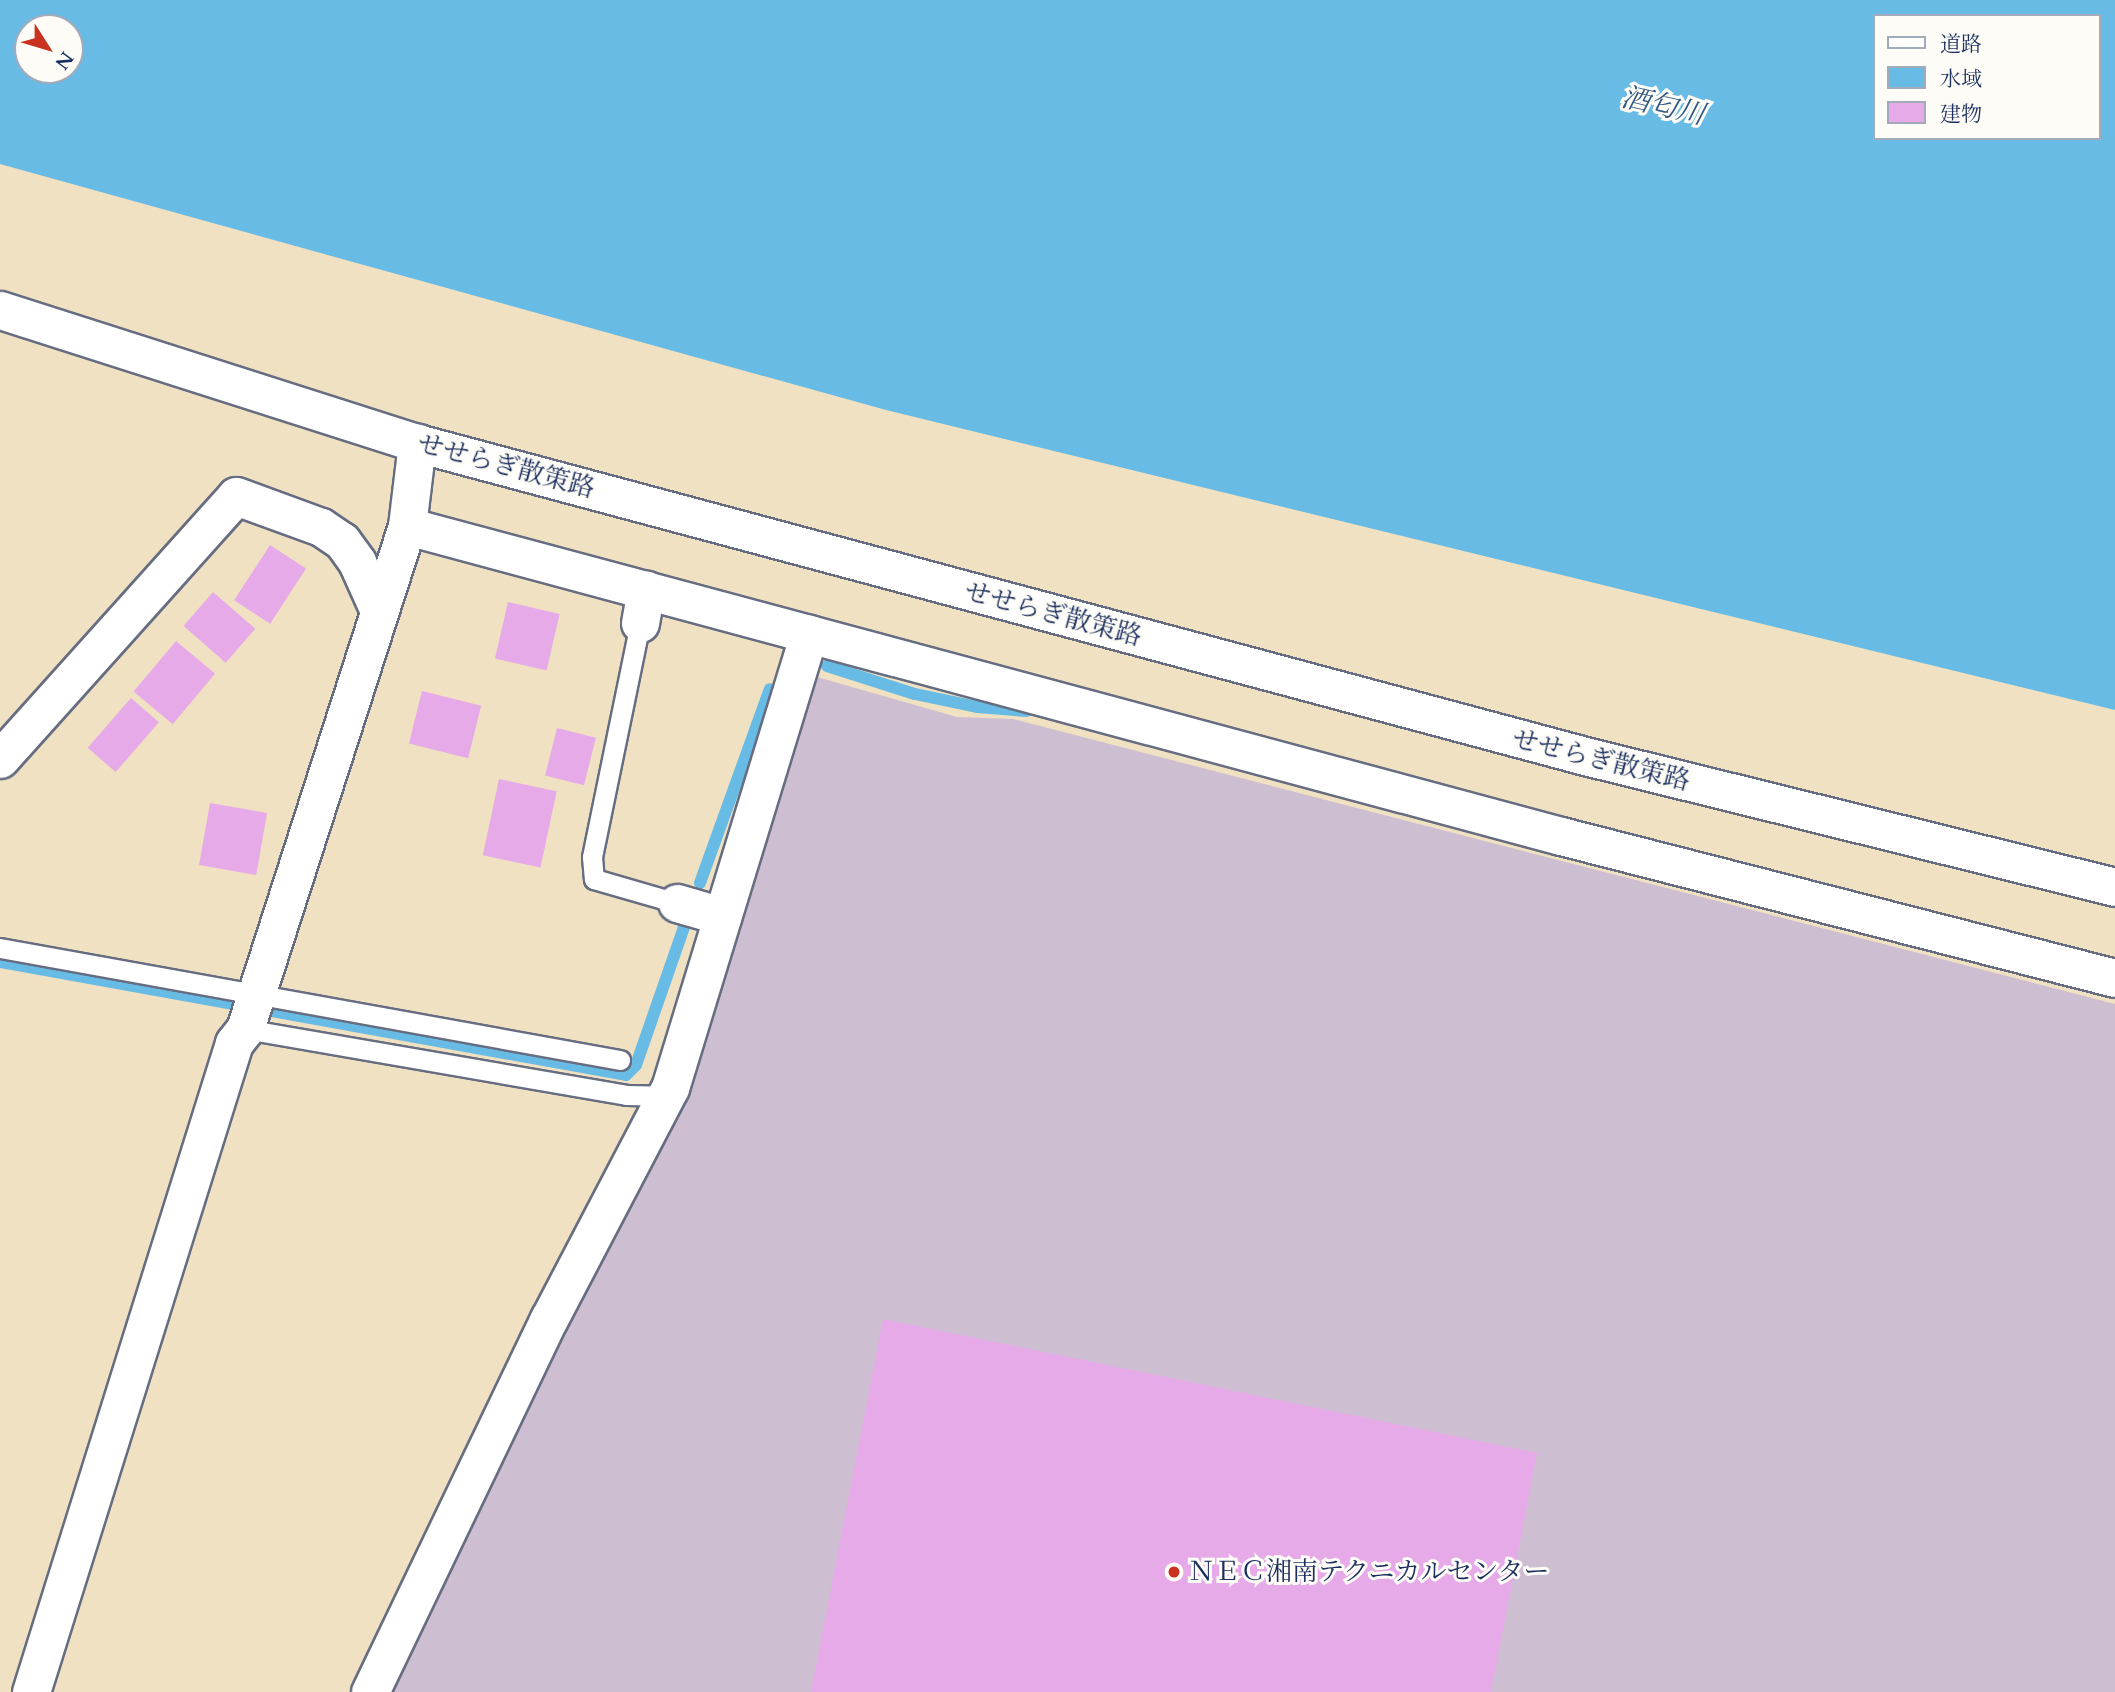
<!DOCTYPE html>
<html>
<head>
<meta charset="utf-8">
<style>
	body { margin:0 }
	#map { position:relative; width:2115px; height:1692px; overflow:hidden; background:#f0e1c2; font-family:Cardo,"Noto Serif JP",serif }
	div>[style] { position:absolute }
	.industrial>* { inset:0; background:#cebed2 }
	.water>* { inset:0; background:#68bbe4 }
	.stream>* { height:12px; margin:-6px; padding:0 6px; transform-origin:6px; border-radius:6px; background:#68bbe4 }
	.building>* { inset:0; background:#e7aae8; transform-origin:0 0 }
	.roads { filter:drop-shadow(2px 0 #666d81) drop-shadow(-2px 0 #666d81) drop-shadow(0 2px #666d81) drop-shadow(0 -2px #666d81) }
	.lane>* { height:19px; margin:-9.5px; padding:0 9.5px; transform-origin:9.5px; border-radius:9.5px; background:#fff }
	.street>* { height:37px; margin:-18.5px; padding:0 18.5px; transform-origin:18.5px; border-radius:18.5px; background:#fff }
	.dots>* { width:19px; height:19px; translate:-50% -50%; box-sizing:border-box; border:4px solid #fdfcf7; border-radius:50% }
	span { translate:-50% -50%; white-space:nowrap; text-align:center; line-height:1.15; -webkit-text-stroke:6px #fdfcf7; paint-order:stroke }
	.street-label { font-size:26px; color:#1b2f5e }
	.poi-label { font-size:26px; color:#1b2f5e }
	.left { translate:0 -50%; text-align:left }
	.water-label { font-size:28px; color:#325986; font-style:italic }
	.legend { position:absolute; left:1873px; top:14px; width:228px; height:126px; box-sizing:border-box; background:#fdfcf7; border:2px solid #a3aaba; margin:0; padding:9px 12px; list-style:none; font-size:21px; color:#1b2f5e }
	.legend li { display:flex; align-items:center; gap:14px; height:35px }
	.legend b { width:35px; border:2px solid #a3aaba }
	.north { position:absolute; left:14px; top:14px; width:70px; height:70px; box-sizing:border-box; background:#fdfcf7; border:2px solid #a3aaba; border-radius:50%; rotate:127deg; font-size:19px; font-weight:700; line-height:28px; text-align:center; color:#1b2f5e }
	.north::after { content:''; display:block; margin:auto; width:24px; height:32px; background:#c8321e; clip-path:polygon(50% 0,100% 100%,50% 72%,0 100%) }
</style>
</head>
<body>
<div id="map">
	<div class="industrial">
		<div style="clip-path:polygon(817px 677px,957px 717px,1013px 719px,2115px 1004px,2115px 1692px,388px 1692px,512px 1428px,688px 1088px,809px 687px)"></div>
	</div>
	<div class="water">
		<div style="clip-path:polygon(evenodd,0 0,2115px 0,2115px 710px,886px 410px,0 164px,0 0,1875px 16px,2099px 16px,2099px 138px,1875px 138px,1875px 16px,0 0,28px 28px,70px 28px,70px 70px,28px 70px,28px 28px)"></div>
	</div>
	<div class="stream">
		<div style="left:827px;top:666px;width:92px;rotate:17.7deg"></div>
		<div style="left:915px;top:694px;width:63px;rotate:11.8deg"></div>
		<div style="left:977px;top:707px;width:50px;rotate:4.6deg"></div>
		<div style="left:700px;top:883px;width:206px;rotate:-70.2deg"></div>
		<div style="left:0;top:962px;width:636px;rotate:10.23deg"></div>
		<div style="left:626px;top:1075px;width:14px;rotate:-45deg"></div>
		<div style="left:636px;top:1065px;width:149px;rotate:-70.8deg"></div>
	</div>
	<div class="building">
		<div style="left:270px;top:545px;width:43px;height:66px;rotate:33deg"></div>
		<div style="left:213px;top:592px;width:56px;height:45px;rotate:41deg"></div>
		<div style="left:508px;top:602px;width:53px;height:58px;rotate:13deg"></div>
		<div style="left:176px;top:641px;width:51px;height:66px;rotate:40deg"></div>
		<div style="left:422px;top:691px;width:61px;height:54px;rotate:14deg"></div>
		<div style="left:131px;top:698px;width:37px;height:66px;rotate:41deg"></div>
		<div style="left:557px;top:728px;width:40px;height:49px;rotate:14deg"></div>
		<div style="left:499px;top:779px;width:59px;height:78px;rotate:12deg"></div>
		<div style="left:210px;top:803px;width:58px;height:63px;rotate:10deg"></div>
		<div style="clip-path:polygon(883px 1319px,1537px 1453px,1491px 1692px,811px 1692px)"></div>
	</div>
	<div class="roads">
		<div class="lane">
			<div style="left:640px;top:623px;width:239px;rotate:101.6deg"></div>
			<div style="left:592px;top:857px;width:22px;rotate:85deg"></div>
			<div style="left:594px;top:879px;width:86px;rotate:16.1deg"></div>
			<div style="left:0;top:948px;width:630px;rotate:10.24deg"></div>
			<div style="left:245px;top:1029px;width:387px;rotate:9.8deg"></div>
			<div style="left:626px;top:1095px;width:39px;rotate:1deg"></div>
		</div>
		<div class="street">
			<div style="left:0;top:310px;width:438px;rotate:17.7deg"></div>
			<div style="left:417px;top:443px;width:1205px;rotate:15deg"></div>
			<div style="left:1581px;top:755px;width:550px;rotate:13.88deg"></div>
			<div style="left:407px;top:526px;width:1195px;rotate:15.04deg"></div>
			<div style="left:1561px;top:836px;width:572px;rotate:14.38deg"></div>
			<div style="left:640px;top:623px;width:34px;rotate:-80deg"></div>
			<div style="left:0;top:759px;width:353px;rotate:-48.1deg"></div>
			<div style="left:236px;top:496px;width:90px;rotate:20deg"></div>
			<div style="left:321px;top:527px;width:25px;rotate:34deg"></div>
			<div style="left:342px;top:541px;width:26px;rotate:54deg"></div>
			<div style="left:357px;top:562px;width:54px;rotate:65.8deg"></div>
			<div style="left:677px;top:903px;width:47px;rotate:16.1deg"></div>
			<div style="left:31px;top:1692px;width:680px;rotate:-72.63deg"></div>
			<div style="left:234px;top:1043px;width:18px;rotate:-52deg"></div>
			<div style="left:245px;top:1029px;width:528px;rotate:-72.15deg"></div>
			<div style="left:407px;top:526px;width:84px;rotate:-83.1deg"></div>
			<div style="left:370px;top:1692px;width:414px;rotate:-64.4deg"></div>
			<div style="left:549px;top:1319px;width:261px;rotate:-62.4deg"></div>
			<div style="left:670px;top:1088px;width:475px;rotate:-73deg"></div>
		</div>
	</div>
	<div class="dots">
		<div style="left:1174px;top:1572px;background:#c8321e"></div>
	</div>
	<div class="street-label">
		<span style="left:506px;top:466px;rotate:15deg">せせらぎ散策路</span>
		<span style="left:1053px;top:614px;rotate:15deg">せせらぎ散策路</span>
		<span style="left:1601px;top:760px;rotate:14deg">せせらぎ散策路</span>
	</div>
	<div class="poi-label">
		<span class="left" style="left:1188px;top:1572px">ＮＥＣ湘南テクニカルセンター</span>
	</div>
	<div class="water-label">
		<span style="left:1663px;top:106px;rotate:13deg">酒匂川</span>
	</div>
	<ul class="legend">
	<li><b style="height:9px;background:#fff"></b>道路</li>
	<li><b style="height:19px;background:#68bbe4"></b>水域</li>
	<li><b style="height:19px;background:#e7aae8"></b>建物</li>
	</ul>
	<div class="north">N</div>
</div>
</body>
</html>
